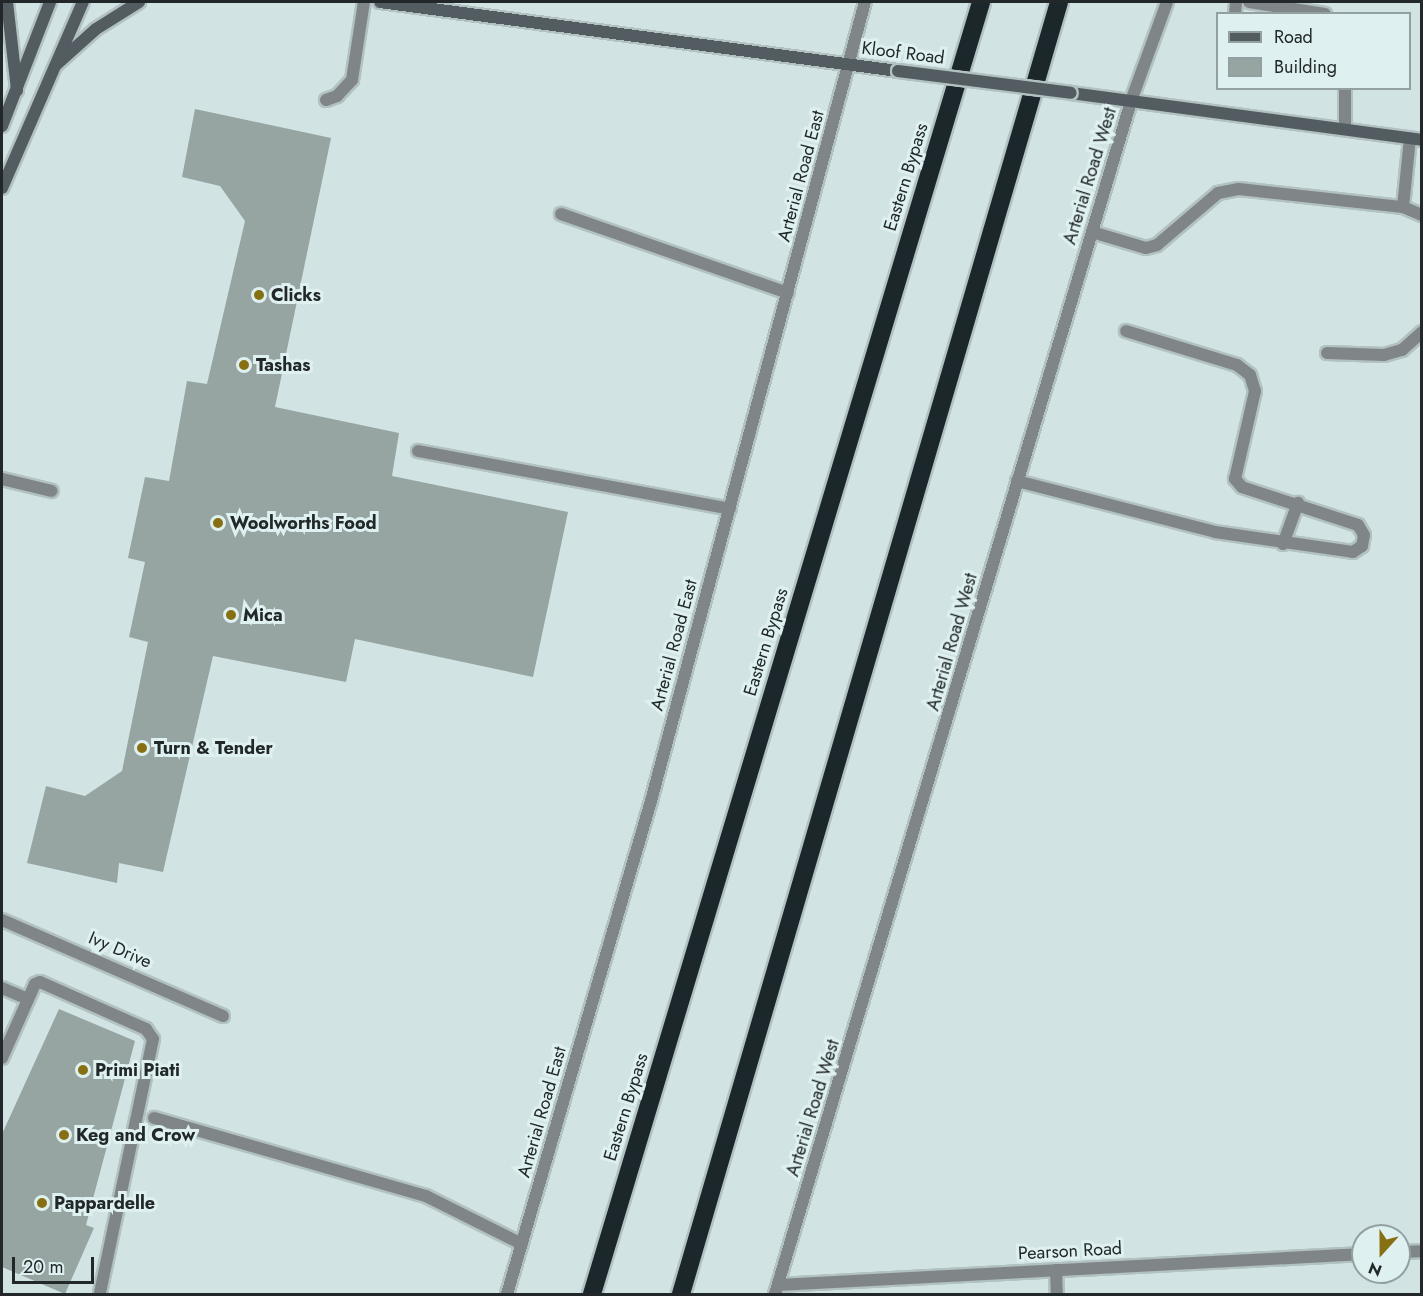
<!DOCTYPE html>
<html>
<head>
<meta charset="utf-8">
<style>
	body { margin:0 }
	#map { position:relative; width:1423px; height:1296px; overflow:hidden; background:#d2e3e4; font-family:Jost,sans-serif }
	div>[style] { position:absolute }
	.building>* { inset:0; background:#96a5a2 }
	.roads { filter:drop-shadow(2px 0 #b2c1c2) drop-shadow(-2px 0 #b2c1c2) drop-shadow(0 2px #b2c1c2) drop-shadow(0 -2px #b2c1c2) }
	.service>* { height:12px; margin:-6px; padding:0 6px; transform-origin:6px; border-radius:6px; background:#808688 }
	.minor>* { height:12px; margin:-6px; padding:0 6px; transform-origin:6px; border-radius:6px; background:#808688 }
	.secondary>* { height:12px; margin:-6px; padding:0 6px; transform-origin:6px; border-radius:6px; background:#535c60 }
	.motorway>* { height:18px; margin:-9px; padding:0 9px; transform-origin:9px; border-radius:9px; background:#1c272c }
	.bridges { filter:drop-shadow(2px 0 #b2c1c2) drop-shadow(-2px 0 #b2c1c2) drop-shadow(0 2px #b2c1c2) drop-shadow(0 -2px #b2c1c2) }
	.secondary-bridge>* { height:12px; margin:-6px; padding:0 6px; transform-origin:6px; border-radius:6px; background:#535c60 }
	.dots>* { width:16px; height:16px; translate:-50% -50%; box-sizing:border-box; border:3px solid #dff0f1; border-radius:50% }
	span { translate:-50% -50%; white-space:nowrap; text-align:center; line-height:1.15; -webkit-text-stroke:6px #dff0f1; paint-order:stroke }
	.street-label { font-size:18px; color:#222829 }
	.poi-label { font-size:18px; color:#222829; font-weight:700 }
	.left { translate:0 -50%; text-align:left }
	.frame { position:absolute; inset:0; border:3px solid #222829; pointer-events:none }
	.legend { position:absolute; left:1216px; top:12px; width:195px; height:78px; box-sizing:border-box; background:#dff0f1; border:2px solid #93a0a1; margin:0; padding:8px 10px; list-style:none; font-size:18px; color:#222829 }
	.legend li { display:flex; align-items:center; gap:12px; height:30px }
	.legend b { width:30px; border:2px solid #93a0a1 }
	.north { position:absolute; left:1351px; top:1224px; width:60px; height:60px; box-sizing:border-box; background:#dff0f1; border:2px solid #93a0a1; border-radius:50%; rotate:201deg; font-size:16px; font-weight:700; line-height:24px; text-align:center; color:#222829 }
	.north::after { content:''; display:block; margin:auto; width:21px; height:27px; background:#877011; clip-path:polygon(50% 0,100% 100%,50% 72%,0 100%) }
	.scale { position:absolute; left:12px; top:1257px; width:82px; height:27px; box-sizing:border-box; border:3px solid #222829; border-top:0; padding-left:8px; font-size:18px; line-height:21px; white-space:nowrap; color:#222829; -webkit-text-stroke:4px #dff0f1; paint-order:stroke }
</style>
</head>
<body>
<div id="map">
	<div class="building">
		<div style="clip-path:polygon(195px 109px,331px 138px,275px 407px,399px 433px,392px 476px,568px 512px,533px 677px,355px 639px,346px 682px,213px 656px,163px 872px,119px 863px,117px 883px,27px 863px,46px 786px,85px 796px,122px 771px,148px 642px,129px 637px,145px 562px,128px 558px,145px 477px,169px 481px,187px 381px,207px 384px,245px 221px,220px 186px,182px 177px)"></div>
		<div style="clip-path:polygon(59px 1009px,135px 1041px,86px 1225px,94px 1228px,65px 1294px,2px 1267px,2px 1134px)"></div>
	</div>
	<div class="roads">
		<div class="service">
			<div style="left:1249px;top:2px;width:77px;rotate:9deg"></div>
			<div style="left:1235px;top:14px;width:12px;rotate:-85deg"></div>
			<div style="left:1345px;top:88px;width:41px;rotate:90deg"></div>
			<div style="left:326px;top:100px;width:12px;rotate:-20deg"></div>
			<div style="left:337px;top:96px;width:22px;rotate:-47deg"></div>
			<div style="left:352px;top:80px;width:79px;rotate:-81.3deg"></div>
			<div style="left:1403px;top:207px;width:69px;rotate:-84.2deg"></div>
			<div style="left:561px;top:214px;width:240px;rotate:19.2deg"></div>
			<div style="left:1092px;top:232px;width:56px;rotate:16.5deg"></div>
			<div style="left:1146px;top:248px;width:11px;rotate:-15deg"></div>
			<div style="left:1157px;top:245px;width:80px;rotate:-40.4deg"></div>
			<div style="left:1218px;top:193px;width:21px;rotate:-11deg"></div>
			<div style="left:1239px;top:189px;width:165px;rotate:6.3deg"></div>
			<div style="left:1403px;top:207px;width:21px;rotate:23deg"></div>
			<div style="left:1327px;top:353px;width:57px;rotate:2deg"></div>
			<div style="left:1384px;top:355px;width:19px;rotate:-16deg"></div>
			<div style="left:1402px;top:350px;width:27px;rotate:-42deg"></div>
			<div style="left:418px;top:451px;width:317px;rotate:10.5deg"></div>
			<div style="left:2px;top:479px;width:51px;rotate:13.5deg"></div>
			<div style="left:1017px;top:481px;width:204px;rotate:14.4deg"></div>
			<div style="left:1215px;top:532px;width:139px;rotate:8.2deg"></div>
			<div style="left:1353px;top:552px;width:11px;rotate:-34deg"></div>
			<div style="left:1362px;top:546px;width:11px;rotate:-80deg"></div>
			<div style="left:1364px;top:535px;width:12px;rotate:-121deg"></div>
			<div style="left:1358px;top:525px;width:122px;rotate:-161.9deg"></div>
			<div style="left:1242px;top:487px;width:11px;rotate:-131deg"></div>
			<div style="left:1235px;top:479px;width:90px;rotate:-77.2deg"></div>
			<div style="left:1255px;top:391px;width:17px;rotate:-107deg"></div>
			<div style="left:1250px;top:375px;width:16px;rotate:-142deg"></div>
			<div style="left:1237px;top:365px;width:116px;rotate:-163deg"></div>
			<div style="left:1283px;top:544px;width:44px;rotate:-69.9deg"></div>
			<div style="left:2px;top:920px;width:241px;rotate:23.5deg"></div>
			<div style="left:2px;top:988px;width:28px;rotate:23deg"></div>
			<div style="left:2px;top:1058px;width:81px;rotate:-66deg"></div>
			<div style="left:35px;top:984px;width:5px;rotate:-22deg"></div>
			<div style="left:40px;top:982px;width:116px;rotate:23.9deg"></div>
			<div style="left:146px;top:1029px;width:12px;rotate:55deg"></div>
			<div style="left:153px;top:1039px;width:259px;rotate:101.8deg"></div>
		</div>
		<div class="minor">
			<div style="left:154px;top:1118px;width:283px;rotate:16deg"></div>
			<div style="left:426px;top:1196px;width:107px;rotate:26.6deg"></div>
			<div style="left:1399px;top:1252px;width:23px;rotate:-2deg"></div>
			<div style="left:1056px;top:1270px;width:24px;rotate:88deg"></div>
			<div style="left:778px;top:1285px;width:586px;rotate:-3.03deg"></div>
			<div style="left:507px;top:1294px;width:514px;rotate:-73.72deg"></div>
			<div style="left:651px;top:801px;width:827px;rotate:-75.01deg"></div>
			<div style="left:775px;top:1294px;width:1245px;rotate:-73.38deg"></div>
			<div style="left:1131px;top:101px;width:105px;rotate:-70deg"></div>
		</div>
		<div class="secondary">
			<div style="left:7px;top:2px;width:89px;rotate:83.5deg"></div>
			<div style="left:380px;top:2px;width:523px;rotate:7.59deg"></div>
			<div style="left:57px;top:64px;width:52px;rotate:-41.9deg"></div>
			<div style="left:96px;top:29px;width:51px;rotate:-32.1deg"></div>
			<div style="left:1071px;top:93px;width:354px;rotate:7.6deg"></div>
			<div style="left:2px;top:126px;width:133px;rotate:-68.8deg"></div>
			<div style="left:2px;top:188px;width:203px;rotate:-66.5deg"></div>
		</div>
		<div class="motorway">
			<div style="left:592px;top:1294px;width:1349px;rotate:-73.24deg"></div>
			<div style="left:681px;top:1294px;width:1346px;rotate:-73.69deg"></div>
		</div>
	</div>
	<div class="bridges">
		<div class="secondary-bridge">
			<div style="left:898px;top:71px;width:174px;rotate:7.2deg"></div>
		</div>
	</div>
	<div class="dots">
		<div style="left:259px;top:295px;background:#877011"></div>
		<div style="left:244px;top:365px;background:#877011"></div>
		<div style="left:218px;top:523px;background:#877011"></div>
		<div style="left:231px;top:615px;background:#877011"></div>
		<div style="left:142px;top:748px;background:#877011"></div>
		<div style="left:83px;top:1070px;background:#877011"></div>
		<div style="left:64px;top:1135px;background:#877011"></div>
		<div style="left:42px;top:1203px;background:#877011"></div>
	</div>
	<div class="street-label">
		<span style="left:903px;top:53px;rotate:7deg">Kloof Road</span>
		<span style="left:801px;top:176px;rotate:-75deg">Arterial Road East</span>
		<span style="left:1090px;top:176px;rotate:-73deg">Arterial Road West</span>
		<span style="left:906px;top:177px;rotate:-73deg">Eastern Bypass</span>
		<span style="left:766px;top:642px;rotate:-73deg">Eastern Bypass</span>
		<span style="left:952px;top:642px;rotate:-74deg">Arterial Road West</span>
		<span style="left:674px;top:645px;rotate:-75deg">Arterial Road East</span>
		<span style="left:120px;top:950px;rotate:23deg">Ivy Drive</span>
		<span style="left:626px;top:1107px;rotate:-73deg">Eastern Bypass</span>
		<span style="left:813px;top:1108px;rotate:-73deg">Arterial Road West</span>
		<span style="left:542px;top:1112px;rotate:-74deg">Arterial Road East</span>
		<span style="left:1070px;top:1251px;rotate:-3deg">Pearson Road</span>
	</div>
	<div class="poi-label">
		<span class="left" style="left:271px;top:295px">Clicks</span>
		<span class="left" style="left:256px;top:365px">Tashas</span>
		<span class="left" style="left:230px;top:523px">Woolworths Food</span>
		<span class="left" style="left:243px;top:615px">Mica</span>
		<span class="left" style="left:154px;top:748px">Turn &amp; Tender</span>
		<span class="left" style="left:95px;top:1070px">Primi Piati</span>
		<span class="left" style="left:76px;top:1135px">Keg and Crow</span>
		<span class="left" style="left:54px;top:1203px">Pappardelle</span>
	</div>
	<div class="frame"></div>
	<ul class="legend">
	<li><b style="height:8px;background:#535c60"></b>Road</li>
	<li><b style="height:16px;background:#96a5a2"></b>Building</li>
	</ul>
	<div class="north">N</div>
	<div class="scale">20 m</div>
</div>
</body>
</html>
